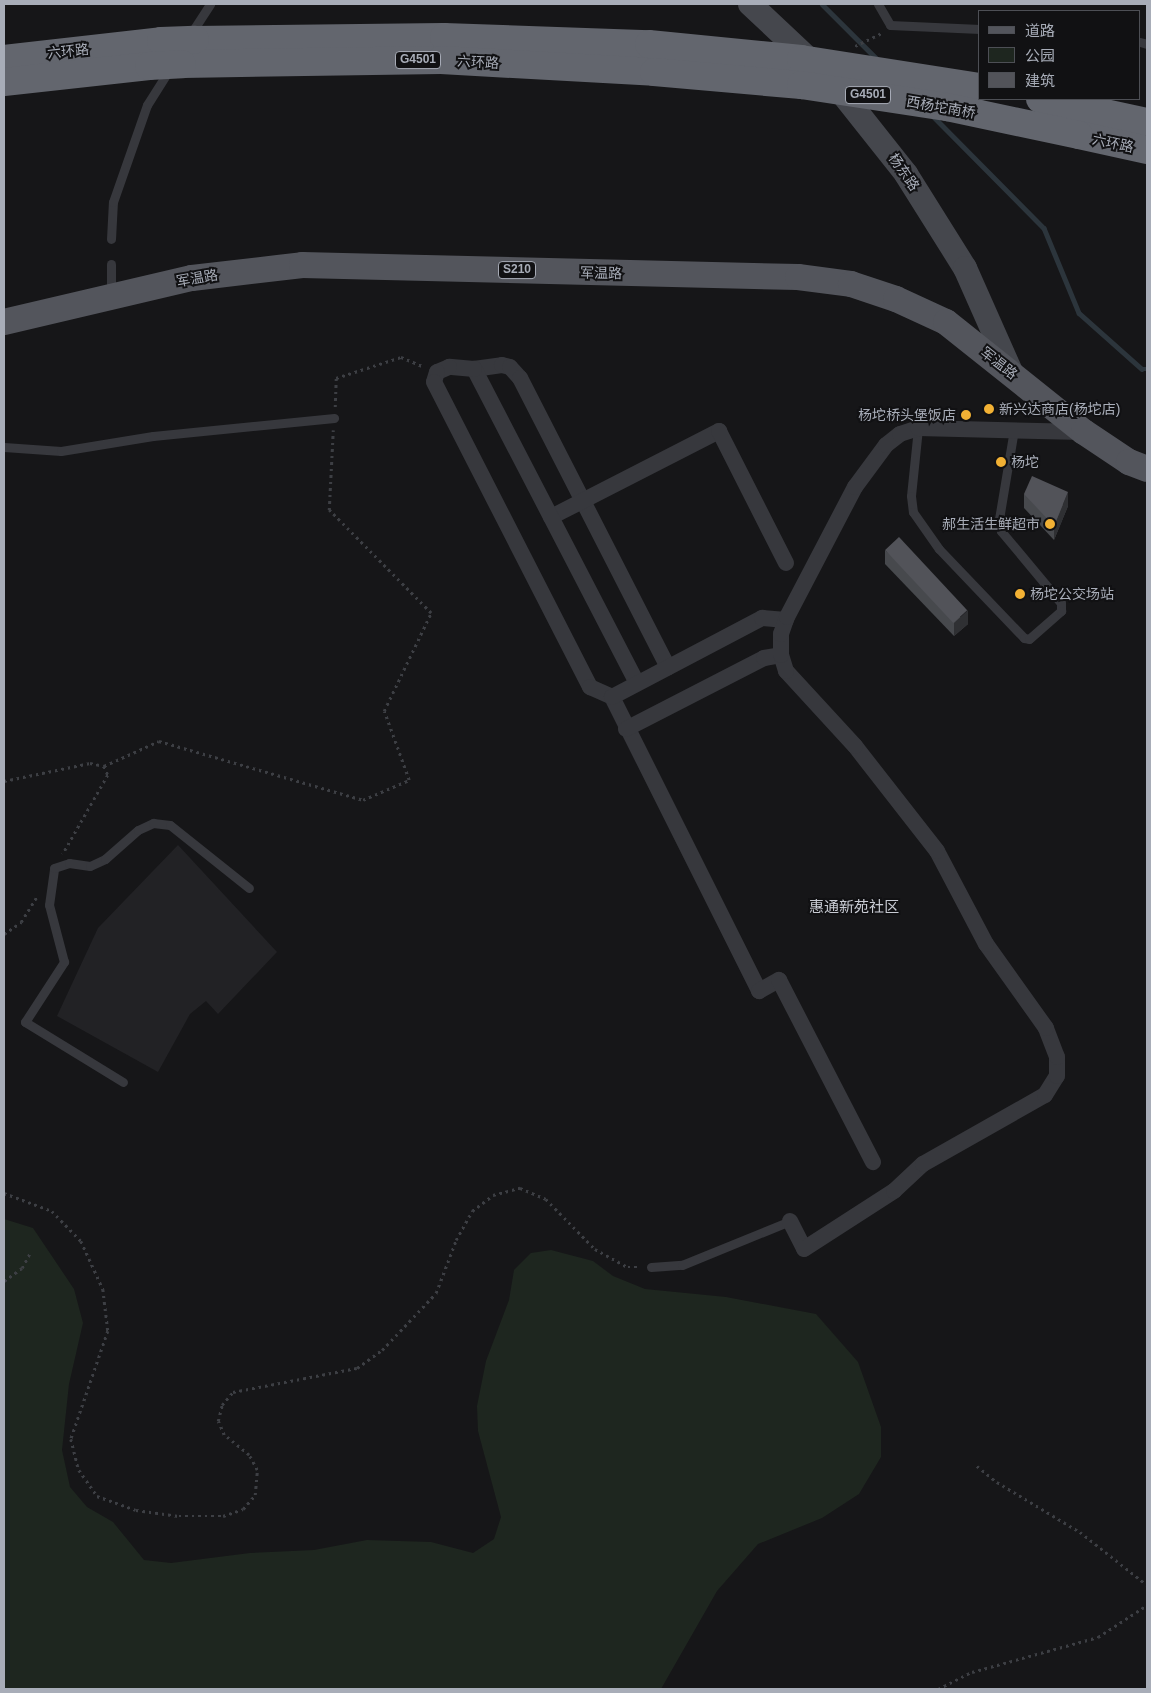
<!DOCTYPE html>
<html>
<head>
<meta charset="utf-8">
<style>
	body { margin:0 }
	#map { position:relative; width:1151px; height:1693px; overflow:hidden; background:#161618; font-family:Arial,"Noto Sans SC",sans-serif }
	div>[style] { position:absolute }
	.built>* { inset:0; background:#222225 }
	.green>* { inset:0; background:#1e261f }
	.stream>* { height:4.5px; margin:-2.25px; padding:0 2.25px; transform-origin:2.25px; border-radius:2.25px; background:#2c353c }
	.path>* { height:2.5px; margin-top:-1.25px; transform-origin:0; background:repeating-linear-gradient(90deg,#3d3f44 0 2.5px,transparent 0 6.5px) }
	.lane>* { height:9px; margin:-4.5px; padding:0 4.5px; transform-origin:4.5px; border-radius:4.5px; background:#37383d }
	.street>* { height:16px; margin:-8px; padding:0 8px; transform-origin:8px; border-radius:8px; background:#37383d }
	.secondary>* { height:24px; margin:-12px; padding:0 12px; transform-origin:12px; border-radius:12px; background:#45474d }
	.primary>* { height:26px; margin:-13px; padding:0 13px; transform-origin:13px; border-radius:13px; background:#53555c }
	.highway>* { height:28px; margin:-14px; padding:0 14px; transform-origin:14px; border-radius:14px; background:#63666e }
	.highway-bridge>* { height:28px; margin:-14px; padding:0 14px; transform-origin:14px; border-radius:14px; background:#63666e }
	.wall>* { inset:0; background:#47494d }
	.shaded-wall>* { inset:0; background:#2f3033 }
	.building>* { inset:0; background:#525359; transform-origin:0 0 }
	.dots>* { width:14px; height:14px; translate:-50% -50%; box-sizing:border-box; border:2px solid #111113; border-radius:50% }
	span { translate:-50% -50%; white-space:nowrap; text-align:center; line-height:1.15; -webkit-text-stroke:4px #111113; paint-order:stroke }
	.shield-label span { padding:1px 4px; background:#111113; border:1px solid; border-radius:4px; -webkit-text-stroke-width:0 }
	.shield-label { font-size:12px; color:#a8adb8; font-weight:700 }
	.street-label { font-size:14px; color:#a8adb8 }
	.poi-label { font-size:14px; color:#a8adb8 }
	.left { translate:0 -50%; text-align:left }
	.right { translate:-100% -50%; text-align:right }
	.neighbourhood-label { font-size:15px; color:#c9ccd4 }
	.frame { position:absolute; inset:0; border:5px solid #a8adb8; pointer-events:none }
	.legend { position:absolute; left:978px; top:10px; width:162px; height:90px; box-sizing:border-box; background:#111113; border:1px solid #4d4f55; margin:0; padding:6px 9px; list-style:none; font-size:15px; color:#a8adb8 }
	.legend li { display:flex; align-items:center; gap:10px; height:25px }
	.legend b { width:25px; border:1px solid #4d4f55 }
</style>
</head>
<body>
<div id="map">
	<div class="built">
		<div style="clip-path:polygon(178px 845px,277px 952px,218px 1014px,206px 1001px,190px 1014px,158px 1072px,57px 1016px,98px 928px)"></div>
	</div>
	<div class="green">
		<div style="clip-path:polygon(4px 1219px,33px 1228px,74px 1289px,83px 1323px,69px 1384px,62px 1450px,70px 1487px,87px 1507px,113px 1522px,144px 1560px,171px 1563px,250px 1553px,314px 1550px,367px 1540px,431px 1542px,473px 1553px,494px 1539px,501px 1517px,478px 1431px,477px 1406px,486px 1361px,509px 1300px,514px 1270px,531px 1253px,551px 1250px,593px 1261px,613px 1276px,645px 1289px,726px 1297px,816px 1314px,858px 1362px,881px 1427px,881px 1457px,859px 1494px,822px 1518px,758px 1544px,717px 1591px,661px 1689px,4px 1689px)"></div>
	</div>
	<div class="stream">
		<div style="left:822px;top:4px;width:79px;rotate:45deg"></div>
		<div style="left:934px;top:117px;width:156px;rotate:45.3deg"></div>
		<div style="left:1044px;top:228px;width:92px;rotate:67.6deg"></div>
		<div style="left:1079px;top:313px;width:84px;rotate:41.6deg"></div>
		<div style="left:1142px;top:369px;width:5px"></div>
	</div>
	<div class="path">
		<div style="left:855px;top:46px;width:30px;rotate:-26deg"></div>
		<div style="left:335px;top:407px;width:29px;rotate:-88deg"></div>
		<div style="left:336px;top:378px;width:68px;rotate:-17.9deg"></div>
		<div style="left:401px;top:357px;width:25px;rotate:23deg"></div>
		<div style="left:104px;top:766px;width:60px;rotate:-24.4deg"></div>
		<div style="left:159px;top:741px;width:212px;rotate:16.1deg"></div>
		<div style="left:363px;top:800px;width:50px;rotate:-23.5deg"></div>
		<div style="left:409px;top:780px;width:73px;rotate:-109.9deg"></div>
		<div style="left:384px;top:711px;width:109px;rotate:-64.4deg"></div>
		<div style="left:431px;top:613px;width:145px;rotate:-134.7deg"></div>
		<div style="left:329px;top:510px;width:80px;rotate:-87.1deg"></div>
		<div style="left:4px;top:781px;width:88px;rotate:-11.8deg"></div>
		<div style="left:90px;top:763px;width:14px;rotate:12deg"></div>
		<div style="left:104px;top:766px;width:10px;rotate:66deg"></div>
		<div style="left:108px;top:775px;width:91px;rotate:119.7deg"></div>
		<div style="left:4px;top:934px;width:21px;rotate:-35deg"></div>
		<div style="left:21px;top:922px;width:32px;rotate:-58deg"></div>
		<div style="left:4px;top:1193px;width:51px;rotate:20.6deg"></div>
		<div style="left:52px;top:1211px;width:42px;rotate:46deg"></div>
		<div style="left:81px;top:1241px;width:53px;rotate:65.4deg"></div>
		<div style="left:103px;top:1289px;width:42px;rotate:83.2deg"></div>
		<div style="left:108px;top:1331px;width:114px;rotate:108.9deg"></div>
		<div style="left:71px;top:1439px;width:32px;rotate:76deg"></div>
		<div style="left:79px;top:1470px;width:32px;rotate:55deg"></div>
		<div style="left:97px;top:1496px;width:41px;rotate:19.7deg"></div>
		<div style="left:136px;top:1510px;width:43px;rotate:7.9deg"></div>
		<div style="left:179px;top:1516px;width:44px"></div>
		<div style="left:223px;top:1516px;width:21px;rotate:-19deg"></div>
		<div style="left:243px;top:1509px;width:18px;rotate:-49deg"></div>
		<div style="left:255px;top:1495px;width:25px;rotate:-85deg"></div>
		<div style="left:257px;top:1470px;width:17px;rotate:-118deg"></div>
		<div style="left:249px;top:1455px;width:32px;rotate:-141deg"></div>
		<div style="left:224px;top:1435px;width:15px;rotate:-113deg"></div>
		<div style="left:218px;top:1421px;width:16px;rotate:-76deg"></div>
		<div style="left:222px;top:1405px;width:17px;rotate:-50deg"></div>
		<div style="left:233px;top:1392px;width:126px;rotate:-11deg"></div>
		<div style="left:357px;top:1368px;width:31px;rotate:-36deg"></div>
		<div style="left:382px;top:1350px;width:79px;rotate:-46.5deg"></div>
		<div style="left:436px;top:1293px;width:57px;rotate:-69.3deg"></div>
		<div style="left:456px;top:1240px;width:33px;rotate:-61deg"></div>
		<div style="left:472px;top:1211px;width:26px;rotate:-37deg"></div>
		<div style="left:493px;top:1195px;width:28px;rotate:-15deg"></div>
		<div style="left:520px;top:1188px;width:28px;rotate:23deg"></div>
		<div style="left:546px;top:1199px;width:70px;rotate:45.6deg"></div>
		<div style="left:595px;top:1249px;width:38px;rotate:29deg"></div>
		<div style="left:628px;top:1267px;width:12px"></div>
		<div style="left:4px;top:1281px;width:22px;rotate:-36deg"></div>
		<div style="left:22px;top:1268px;width:17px;rotate:-62deg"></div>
		<div style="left:977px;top:1466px;width:26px;rotate:39deg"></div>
		<div style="left:997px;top:1482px;width:97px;rotate:31.1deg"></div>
		<div style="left:1080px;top:1532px;width:85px;rotate:38.3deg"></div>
		<div style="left:938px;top:1689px;width:38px;rotate:-27deg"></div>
		<div style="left:972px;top:1672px;width:131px;rotate:-15.5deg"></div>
		<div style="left:1098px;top:1637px;width:59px;rotate:-33.1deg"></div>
	</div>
	<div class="lane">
		<div style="left:878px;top:4px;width:24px;rotate:60deg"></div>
		<div style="left:890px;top:25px;width:90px;rotate:2.5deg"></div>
		<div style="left:190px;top:35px;width:37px;rotate:-57deg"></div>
		<div style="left:1140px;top:42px;width:7px;rotate:16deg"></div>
		<div style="left:111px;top:239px;width:37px;rotate:-87deg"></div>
		<div style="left:113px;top:202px;width:103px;rotate:-70.7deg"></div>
		<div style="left:147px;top:105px;width:41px;rotate:-57.8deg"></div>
		<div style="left:111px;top:293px;width:29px;rotate:-90deg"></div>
		<div style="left:918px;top:428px;width:68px;rotate:95.9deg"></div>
		<div style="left:911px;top:496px;width:16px;rotate:83deg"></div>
		<div style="left:913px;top:512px;width:45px;rotate:54.9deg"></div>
		<div style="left:939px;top:549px;width:123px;rotate:46.3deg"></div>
		<div style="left:1024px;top:638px;width:5px;rotate:11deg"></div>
		<div style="left:1029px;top:639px;width:43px;rotate:-41.2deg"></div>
		<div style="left:1061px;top:611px;width:8px;rotate:-90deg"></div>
		<div style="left:1061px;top:603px;width:94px;rotate:-129.8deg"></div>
		<div style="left:1001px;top:531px;width:12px;rotate:-99deg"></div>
		<div style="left:999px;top:519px;width:91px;rotate:-80.5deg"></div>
		<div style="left:4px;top:447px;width:57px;rotate:4deg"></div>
		<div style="left:61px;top:451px;width:93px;rotate:-9.3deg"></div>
		<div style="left:153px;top:436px;width:182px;rotate:-5.7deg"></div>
		<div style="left:123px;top:1082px;width:115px;rotate:-148.5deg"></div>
		<div style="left:25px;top:1022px;width:72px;rotate:-57deg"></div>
		<div style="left:64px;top:962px;width:59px;rotate:-104.7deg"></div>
		<div style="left:49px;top:905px;width:37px;rotate:-82deg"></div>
		<div style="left:54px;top:868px;width:16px;rotate:-18deg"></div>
		<div style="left:69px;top:863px;width:21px;rotate:8deg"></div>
		<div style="left:90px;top:866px;width:17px;rotate:-25deg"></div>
		<div style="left:105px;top:859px;width:44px;rotate:-41.3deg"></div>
		<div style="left:138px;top:830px;width:17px;rotate:-25deg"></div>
		<div style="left:153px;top:823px;width:17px;rotate:7deg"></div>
		<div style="left:170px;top:825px;width:101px;rotate:38.6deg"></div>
		<div style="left:651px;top:1267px;width:31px;rotate:-4deg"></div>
		<div style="left:682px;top:1265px;width:117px;rotate:-22.2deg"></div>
	</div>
	<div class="street">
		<div style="left:474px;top:369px;width:28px;rotate:-8deg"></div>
		<div style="left:502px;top:365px;width:8px;rotate:14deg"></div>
		<div style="left:510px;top:367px;width:15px;rotate:48deg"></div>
		<div style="left:520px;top:378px;width:325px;rotate:62.9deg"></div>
		<div style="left:551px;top:517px;width:189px;rotate:-27.1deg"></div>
		<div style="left:719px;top:431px;width:148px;rotate:63.1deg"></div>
		<div style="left:637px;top:683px;width:354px;rotate:-117.4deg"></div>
		<div style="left:474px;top:369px;width:25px;rotate:-175deg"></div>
		<div style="left:449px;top:367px;width:13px;rotate:157deg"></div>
		<div style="left:437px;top:372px;width:10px;rotate:107deg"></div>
		<div style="left:434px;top:382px;width:343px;rotate:62.9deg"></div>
		<div style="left:590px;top:687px;width:24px;rotate:24deg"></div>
		<div style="left:612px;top:697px;width:329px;rotate:63.4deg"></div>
		<div style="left:759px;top:991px;width:23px;rotate:-29deg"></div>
		<div style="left:779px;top:980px;width:205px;rotate:62.7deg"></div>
		<div style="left:612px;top:697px;width:170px;rotate:-27.8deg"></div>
		<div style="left:762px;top:618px;width:24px;rotate:5deg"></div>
		<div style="left:626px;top:729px;width:155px;rotate:-27.2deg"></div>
		<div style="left:764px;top:658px;width:17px;rotate:-10deg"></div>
		<div style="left:790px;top:1221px;width:31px;rotate:63deg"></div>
		<div style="left:804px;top:1249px;width:107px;rotate:-32.8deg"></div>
		<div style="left:894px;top:1191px;width:40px;rotate:-43deg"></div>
		<div style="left:923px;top:1164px;width:140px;rotate:-29.5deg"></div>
		<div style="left:1045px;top:1095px;width:22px;rotate:-58deg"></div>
		<div style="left:1057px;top:1076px;width:19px;rotate:-90deg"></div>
		<div style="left:1057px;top:1057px;width:31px;rotate:-111deg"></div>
		<div style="left:1046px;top:1028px;width:103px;rotate:-125.5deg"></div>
		<div style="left:986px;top:944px;width:105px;rotate:-117.8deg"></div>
		<div style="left:937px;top:851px;width:133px;rotate:-128deg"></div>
		<div style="left:855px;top:746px;width:102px;rotate:-132.6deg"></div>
		<div style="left:786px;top:671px;width:17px;rotate:-107deg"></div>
		<div style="left:781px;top:655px;width:21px;rotate:-90deg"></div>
		<div style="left:781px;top:634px;width:18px;rotate:-71deg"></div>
		<div style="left:787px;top:617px;width:147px;rotate:-62.4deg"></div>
		<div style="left:855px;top:487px;width:52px;rotate:-53.6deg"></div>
		<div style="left:886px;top:445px;width:18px;rotate:-38deg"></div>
		<div style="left:900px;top:434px;width:19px;rotate:-18deg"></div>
		<div style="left:918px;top:428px;width:165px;rotate:1.4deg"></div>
	</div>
	<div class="secondary">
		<div style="left:750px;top:4px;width:115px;rotate:43.2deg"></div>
		<div style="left:834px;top:83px;width:116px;rotate:51.6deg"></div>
		<div style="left:906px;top:174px;width:111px;rotate:57.9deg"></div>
		<div style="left:965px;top:268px;width:114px;rotate:66.1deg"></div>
	</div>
	<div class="primary">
		<div style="left:4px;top:322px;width:193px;rotate:-13.2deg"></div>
		<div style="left:192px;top:278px;width:111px;rotate:-6.7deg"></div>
		<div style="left:302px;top:265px;width:496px;rotate:1.4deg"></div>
		<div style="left:798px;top:277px;width:53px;rotate:7.5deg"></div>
		<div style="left:851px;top:284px;width:47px;rotate:18.4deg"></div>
		<div style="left:896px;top:299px;width:55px;rotate:24.7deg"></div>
		<div style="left:946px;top:322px;width:176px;rotate:38.6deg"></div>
		<div style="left:1084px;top:432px;width:54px;rotate:33.7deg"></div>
		<div style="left:1129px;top:462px;width:19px;rotate:21deg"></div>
	</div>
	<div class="highway">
		<div style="left:195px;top:40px;width:249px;rotate:-0.7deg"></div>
		<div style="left:444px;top:37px;width:205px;rotate:2deg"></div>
		<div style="left:4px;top:59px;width:158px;rotate:-6.5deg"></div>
		<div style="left:182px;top:64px;width:259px;rotate:-0.9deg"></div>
		<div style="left:441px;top:60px;width:213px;rotate:3.2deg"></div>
		<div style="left:4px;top:82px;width:146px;rotate:-6.3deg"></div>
		<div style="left:1040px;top:99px;width:109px;rotate:12.1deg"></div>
		<div style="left:1079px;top:135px;width:70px;rotate:12.4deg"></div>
	</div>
	<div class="highway-bridge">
		<div style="left:161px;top:41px;width:34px;rotate:-2deg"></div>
		<div style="left:649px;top:44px;width:153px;rotate:5.6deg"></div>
		<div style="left:801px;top:59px;width:181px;rotate:8.9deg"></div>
		<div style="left:149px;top:66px;width:33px;rotate:-3deg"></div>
		<div style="left:654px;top:72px;width:148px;rotate:5.1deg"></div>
		<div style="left:801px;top:85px;width:148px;rotate:8.6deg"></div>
		<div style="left:947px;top:107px;width:135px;rotate:12deg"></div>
	</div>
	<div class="wall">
		<div style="clip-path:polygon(1024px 494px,1068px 506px,1054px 540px,1024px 508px)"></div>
		<div style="clip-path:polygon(885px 550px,968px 624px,954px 636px,885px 564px)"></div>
	</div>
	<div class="shaded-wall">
		<div style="clip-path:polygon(1068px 492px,1068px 506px,1054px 540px,1054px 526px)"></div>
		<div style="clip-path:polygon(968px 610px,968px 624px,954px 636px,954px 623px)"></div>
	</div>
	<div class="building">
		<div style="clip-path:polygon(1032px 476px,1068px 492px,1054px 526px,1024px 494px)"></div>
		<div style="left:899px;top:537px;width:100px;height:19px;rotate:47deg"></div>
	</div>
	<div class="dots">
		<div style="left:989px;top:409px;background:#f2b134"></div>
		<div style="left:966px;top:415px;background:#f2b134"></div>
		<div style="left:1001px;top:462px;background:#f2b134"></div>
		<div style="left:1050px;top:524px;background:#f2b134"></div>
		<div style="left:1020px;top:594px;background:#f2b134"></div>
	</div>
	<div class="shield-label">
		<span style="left:418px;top:60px">G4501</span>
		<span style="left:868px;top:95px">G4501</span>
		<span style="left:517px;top:270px">S210</span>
	</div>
	<div class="street-label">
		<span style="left:68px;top:51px;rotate:-6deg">六环路</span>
		<span style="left:478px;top:62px;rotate:3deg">六环路</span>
		<span style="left:941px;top:107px;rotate:10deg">西杨坨南桥</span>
		<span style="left:1113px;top:143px;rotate:12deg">六环路</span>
		<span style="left:904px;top:172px;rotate:55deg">杨东路</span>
		<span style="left:601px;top:273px;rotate:1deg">军温路</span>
		<span style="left:197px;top:278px;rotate:-10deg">军温路</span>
		<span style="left:999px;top:363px;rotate:38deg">军温路</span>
	</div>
	<div class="poi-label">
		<span class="left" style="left:999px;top:409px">新兴达商店(杨坨店)</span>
		<span class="right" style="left:956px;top:415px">杨坨桥头堡饭店</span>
		<span class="left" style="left:1011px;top:462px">杨坨</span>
		<span class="right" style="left:1040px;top:524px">郝生活生鲜超市</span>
		<span class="left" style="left:1030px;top:594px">杨坨公交场站</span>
	</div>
	<div class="neighbourhood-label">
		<span style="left:854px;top:907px">惠通新苑社区</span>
	</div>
	<div class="frame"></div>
	<ul class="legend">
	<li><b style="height:6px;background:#53555c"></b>道路</li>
	<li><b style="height:14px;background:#1e261f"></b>公园</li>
	<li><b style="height:14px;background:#525359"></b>建筑</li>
	</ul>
</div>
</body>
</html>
